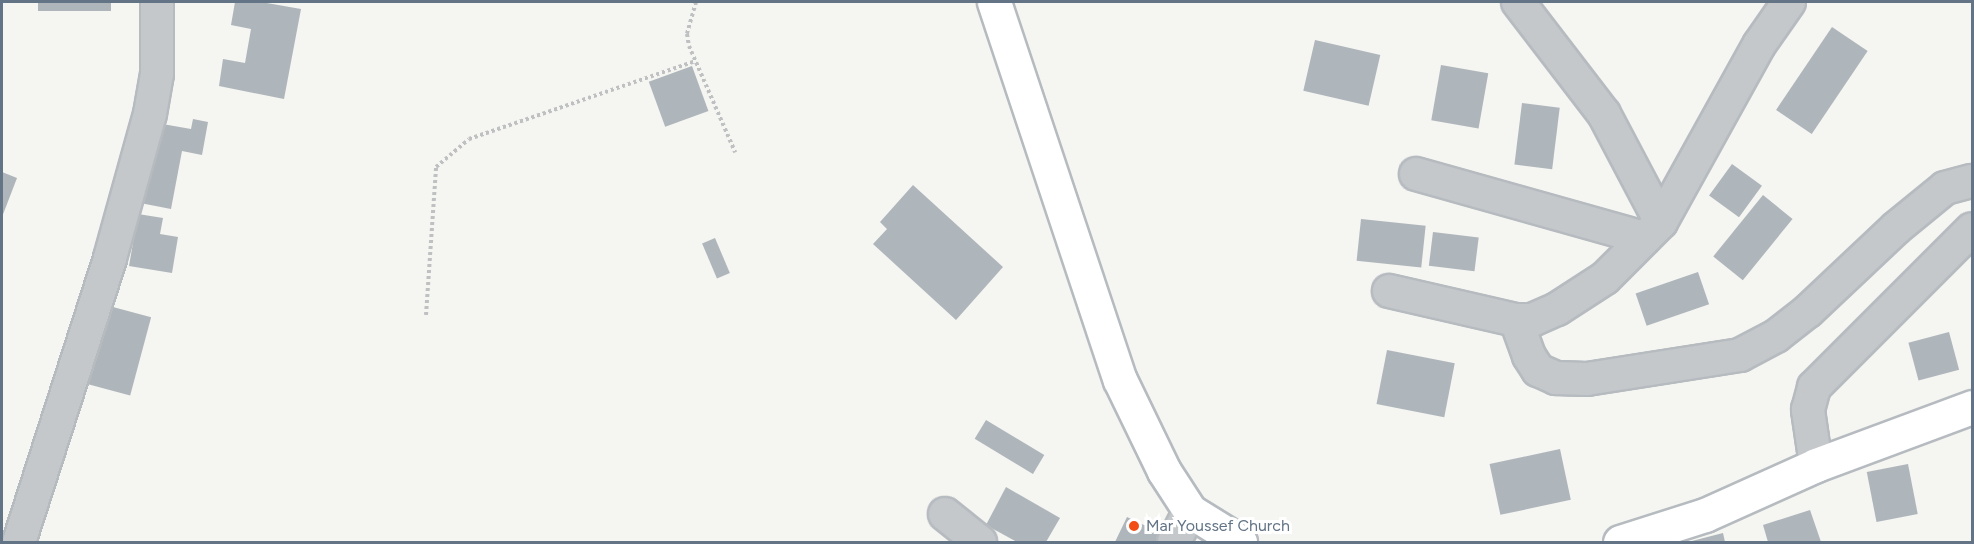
<!DOCTYPE html>
<html>
<head>
<meta charset="utf-8">
<style>
	body { margin:0 }
	#map { position:relative; width:1974px; height:544px; overflow:hidden; background:#f5f5f1; font-family:Figtree,sans-serif }
	div>[style] { position:absolute }
	.building>* { inset:0; background:#aeb5bb; transform-origin:0 0 }
	.path>* { height:4px; margin-top:-2px; transform-origin:0; background:repeating-linear-gradient(90deg,#bec0c2 0 3px,transparent 0 6px) }
	.roads { filter:drop-shadow(2px 0 #b6bbc0) drop-shadow(-2px 0 #b6bbc0) drop-shadow(0 2px #b6bbc0) drop-shadow(0 -2px #b6bbc0) }
	.street>* { height:32px; margin:-16px; padding:0 16px; transform-origin:16px; border-radius:16px; background:#c4c8cb }
	.secondary>* { height:33px; margin:-16.5px; padding:0 16.5px; transform-origin:16.5px; border-radius:16.5px; background:#fff }
	.dots>* { width:16px; height:16px; translate:-50% -50%; box-sizing:border-box; border:3px solid #fff; border-radius:50% }
	span { translate:-50% -50%; white-space:nowrap; text-align:center; line-height:1.15; -webkit-text-stroke:6px #fff; paint-order:stroke }
	.poi-label { font-size:16px; color:#627485 }
	.left { translate:0 -50%; text-align:left }
	.frame { position:absolute; inset:0; border:3px solid #627485; pointer-events:none }
</style>
</head>
<body>
<div id="map">
	<div class="building">
		<div style="left:38px;top:2px;width:73px;height:9px"></div>
		<div style="clip-path:polygon(235px 2px,261px 2px,301px 9px,284px 99px,219px 86px,223px 59px,245px 63px,251px 29px,231px 25px)"></div>
		<div style="left:1832px;top:27px;width:43px;height:100px;rotate:34deg"></div>
		<div style="left:1315px;top:40px;width:67px;height:52px;rotate:13deg"></div>
		<div style="left:1441px;top:65px;width:48px;height:56px;rotate:10deg"></div>
		<div style="left:692px;top:66px;width:48px;height:46px;rotate:70deg"></div>
		<div style="left:1522px;top:103px;width:38px;height:62px;rotate:7deg"></div>
		<div style="clip-path:polygon(193px 119px,208px 122px,202px 155px,182px 151px,171px 209px,135px 202px,151px 122px,191px 129px)"></div>
		<div style="left:1732px;top:164px;width:37px;height:39px;rotate:36deg"></div>
		<div style="clip-path:polygon(2px 172px,17px 178px,2px 217px)"></div>
		<div style="clip-path:polygon(913px 185px,1003px 267px,956px 320px,873px 244px,887px 229px,880px 222px)"></div>
		<div style="left:1763px;top:195px;width:38px;height:79px;rotate:39deg"></div>
		<div style="clip-path:polygon(138px 214px,163px 218px,160px 234px,178px 237px,172px 273px,129px 266px)"></div>
		<div style="left:1361px;top:219px;width:65px;height:42px;rotate:6deg"></div>
		<div style="left:1433px;top:232px;width:46px;height:34px;rotate:7deg"></div>
		<div style="left:715px;top:238px;width:38px;height:14px;rotate:67deg"></div>
		<div style="left:1698px;top:272px;width:34px;height:66px;rotate:71deg"></div>
		<div style="left:98px;top:303px;width:55px;height:81px;rotate:15deg"></div>
		<div style="left:1949px;top:332px;width:39px;height:42px;rotate:75deg"></div>
		<div style="left:1387px;top:350px;width:69px;height:55px;rotate:11deg"></div>
		<div style="left:986px;top:420px;width:68px;height:22px;rotate:31deg"></div>
		<div style="left:1560px;top:449px;width:52px;height:72px;rotate:78deg"></div>
		<div style="left:1908px;top:464px;width:51px;height:42px;rotate:79deg"></div>
		<div style="clip-path:polygon(1006px 487px,1060px 518px,1046px 542px,1017px 542px,986px 525px)"></div>
		<div style="clip-path:polygon(1810px 510px,1821px 542px,1768px 542px,1763px 525px)"></div>
		<div style="clip-path:polygon(1127px 517px,1163px 534px,1159px 542px,1115px 542px)"></div>
		<div style="clip-path:polygon(1723px 533px,1725px 542px,1688px 542px)"></div>
	</div>
	<div class="path">
		<div style="left:696px;top:2px;width:33px;rotate:106deg"></div>
		<div style="left:687px;top:34px;width:12px;rotate:81deg"></div>
		<div style="left:689px;top:46px;width:116px;rotate:66.5deg"></div>
		<div style="left:426px;top:315px;width:148px;rotate:-86.1deg"></div>
		<div style="left:436px;top:167px;width:43px;rotate:-40.3deg"></div>
		<div style="left:469px;top:139px;width:240px;rotate:-19deg"></div>
	</div>
	<div class="roads">
		<div class="street">
			<div style="left:1518px;top:2px;width:141px;rotate:52.5deg"></div>
			<div style="left:1604px;top:114px;width:122px;rotate:62.2deg"></div>
			<div style="left:1789px;top:2px;width:52px;rotate:124.9deg"></div>
			<div style="left:1759px;top:45px;width:202px;rotate:119deg"></div>
			<div style="left:1661px;top:222px;width:79px;rotate:135deg"></div>
			<div style="left:1605px;top:278px;width:57px;rotate:147.1deg"></div>
			<div style="left:1557px;top:309px;width:27px;rotate:156deg"></div>
			<div style="left:1532px;top:320px;width:16px;rotate:180deg"></div>
			<div style="left:1516px;top:320px;width:38px;rotate:70deg"></div>
			<div style="left:1529px;top:356px;width:17px;rotate:57deg"></div>
			<div style="left:1538px;top:370px;width:20px;rotate:24deg"></div>
			<div style="left:1556px;top:378px;width:31px;rotate:2deg"></div>
			<div style="left:1587px;top:379px;width:155px;rotate:-8.9deg"></div>
			<div style="left:1740px;top:355px;width:41px;rotate:-27.8deg"></div>
			<div style="left:1776px;top:336px;width:41px;rotate:-38deg"></div>
			<div style="left:1808px;top:311px;width:121px;rotate:-43.3deg"></div>
			<div style="left:1896px;top:228px;width:63px;rotate:-39.2deg"></div>
			<div style="left:1945px;top:188px;width:28px;rotate:-15deg"></div>
			<div style="left:1416px;top:174px;width:237px;rotate:15.7deg"></div>
			<div style="left:1389px;top:291px;width:130px;rotate:12.9deg"></div>
			<div style="left:1816px;top:465px;width:56px;rotate:-98.3deg"></div>
			<div style="left:1808px;top:410px;width:24px;rotate:-75deg"></div>
			<div style="left:1814px;top:387px;width:223px;rotate:-45deg"></div>
			<div style="left:945px;top:514px;width:45px;rotate:38.7deg"></div>
			<div style="left:19px;top:542px;width:298px;rotate:-72.2deg"></div>
			<div style="left:110px;top:258px;width:149px;rotate:-74.5deg"></div>
			<div style="left:150px;top:114px;width:41px;rotate:-80.1deg"></div>
			<div style="left:157px;top:74px;width:72px;rotate:-90deg"></div>
			<div style="left:1174px;top:542px;width:35px;rotate:-63deg"></div>
		</div>
		<div class="secondary">
			<div style="left:994px;top:2px;width:398px;rotate:71.6deg"></div>
			<div style="left:1120px;top:380px;width:101px;rotate:64.2deg"></div>
			<div style="left:1164px;top:471px;width:48px;rotate:57deg"></div>
			<div style="left:1190px;top:511px;width:59px;rotate:31.8deg"></div>
			<div style="left:1620px;top:542px;width:89px;rotate:-17.6deg"></div>
			<div style="left:1705px;top:515px;width:122px;rotate:-24.2deg"></div>
			<div style="left:1816px;top:465px;width:166px;rotate:-20.4deg"></div>
		</div>
	</div>
	<div class="dots">
		<div style="left:1134px;top:526px;background:#f24d15"></div>
	</div>
	<div class="poi-label">
		<span class="left" style="left:1146px;top:526px">Mar Youssef Church</span>
	</div>
	<div class="frame"></div>
</div>
</body>
</html>
